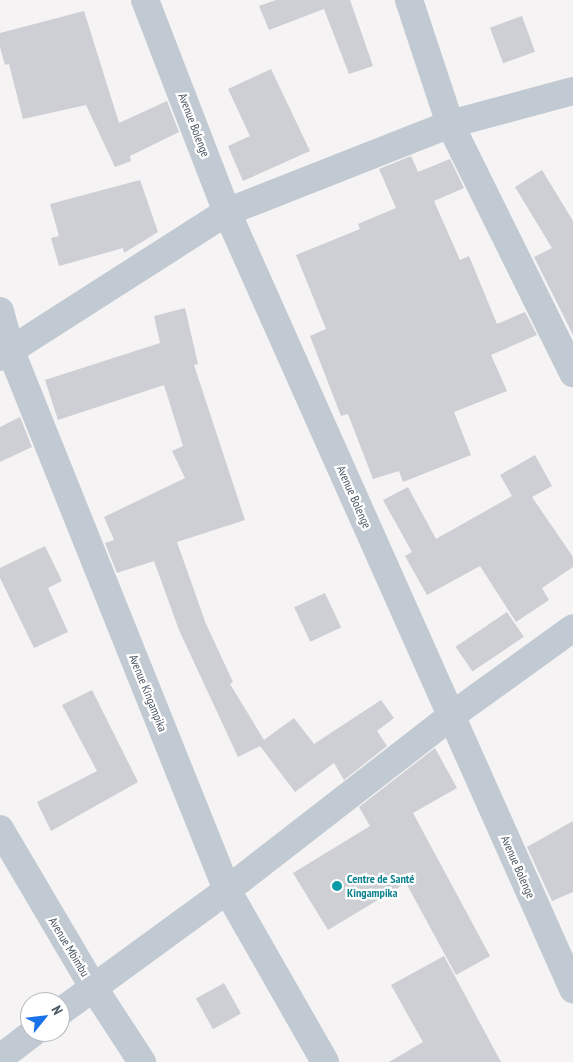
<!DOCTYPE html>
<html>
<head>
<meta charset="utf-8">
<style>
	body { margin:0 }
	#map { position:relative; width:573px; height:1062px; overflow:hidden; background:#f5f3f3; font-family:"PT Sans Narrow",sans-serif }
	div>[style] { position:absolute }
	.building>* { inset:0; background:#cdcfd5; transform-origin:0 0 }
	.street>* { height:28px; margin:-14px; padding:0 14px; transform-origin:14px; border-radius:14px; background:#c1cad2 }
	.dots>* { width:14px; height:14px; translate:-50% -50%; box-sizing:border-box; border:2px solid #fff; border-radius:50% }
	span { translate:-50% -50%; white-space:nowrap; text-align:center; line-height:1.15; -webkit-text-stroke:4.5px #fff; paint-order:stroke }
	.street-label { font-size:12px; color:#4a5661 }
	.culture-label { font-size:12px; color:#0d838f; font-weight:700 }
	.left { translate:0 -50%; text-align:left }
	.north { position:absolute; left:20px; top:992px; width:50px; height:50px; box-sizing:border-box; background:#fff; border:1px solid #b7bbc0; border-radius:50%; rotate:61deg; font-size:14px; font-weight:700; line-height:20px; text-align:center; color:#4a5661 }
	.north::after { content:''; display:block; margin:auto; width:18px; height:22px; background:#1a73e8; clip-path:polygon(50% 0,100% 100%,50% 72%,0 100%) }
</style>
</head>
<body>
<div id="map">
	<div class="building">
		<div style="clip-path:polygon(276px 0,350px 0,373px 66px,349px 74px,324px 9px,269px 30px,259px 6px)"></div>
		<div style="clip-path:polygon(84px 11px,119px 123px,167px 101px,179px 132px,130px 156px,131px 161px,115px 167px,86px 105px,23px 119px,9px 64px,5px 65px,0 47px,0 33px)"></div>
		<div style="left:522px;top:16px;width:38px;height:34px;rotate:70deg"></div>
		<div style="clip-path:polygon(271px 69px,310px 151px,243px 181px,228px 146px,250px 136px,228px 89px)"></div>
		<div style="clip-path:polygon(411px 156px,418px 172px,450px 159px,464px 188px,434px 201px,460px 260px,469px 256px,497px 324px,525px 312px,537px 335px,491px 355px,507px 391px,454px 412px,471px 455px,403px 482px,399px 471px,373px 479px,348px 414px,341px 416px,310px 336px,326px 329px,296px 255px,360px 229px,358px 224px,396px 208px,379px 169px)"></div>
		<div style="clip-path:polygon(542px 170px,573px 221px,573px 335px,534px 257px,552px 248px,515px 187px)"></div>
		<div style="clip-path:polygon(140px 180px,158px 232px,124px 253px,123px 248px,59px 266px,51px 238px,59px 236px,50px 204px)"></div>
		<div style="clip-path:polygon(185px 308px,198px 364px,194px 365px,245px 520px,177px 542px,206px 624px,233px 682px,230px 684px,264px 740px,294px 718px,314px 744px,381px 700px,394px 718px,377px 731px,387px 746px,344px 780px,334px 763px,295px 792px,260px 746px,238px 757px,179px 630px,154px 561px,117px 573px,105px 543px,114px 540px,104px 517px,185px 478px,172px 451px,183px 446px,164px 385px,58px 420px,45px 380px,160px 343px,154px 316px)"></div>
		<div style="clip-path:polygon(20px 417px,32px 447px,0 462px,0 427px)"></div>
		<div style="clip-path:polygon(535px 455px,552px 486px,532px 497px,573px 557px,573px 567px,542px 588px,549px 600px,516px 622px,480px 566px,427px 595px,405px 556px,412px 552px,383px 500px,408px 487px,436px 539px,512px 496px,500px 475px)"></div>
		<div style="clip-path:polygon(45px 546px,62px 581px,48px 588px,68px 632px,34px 648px,0 578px,0 568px)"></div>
		<div style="left:325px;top:593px;width:38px;height:34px;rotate:65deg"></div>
		<div style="left:507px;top:612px;width:30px;height:62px;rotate:56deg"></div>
		<div style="clip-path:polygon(92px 690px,138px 782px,51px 831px,37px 802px,97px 771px,62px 705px)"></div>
		<div style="clip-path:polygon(435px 748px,457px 788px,413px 813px,490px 956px,456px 975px,406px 883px,328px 930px,293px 873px,370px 826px,359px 807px)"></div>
		<div style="clip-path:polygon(573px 821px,573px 892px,552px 901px,527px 847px)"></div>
		<div style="clip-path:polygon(444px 956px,501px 1062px,389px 1062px,423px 1042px,391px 985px)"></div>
		<div style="left:224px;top:983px;width:35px;height:32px;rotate:61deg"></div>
	</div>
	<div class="street">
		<div style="left:145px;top:0;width:227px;rotate:68.9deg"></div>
		<div style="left:227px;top:212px;width:851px;rotate:66deg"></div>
		<div style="left:409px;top:0;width:131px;rotate:71.7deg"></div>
		<div style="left:450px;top:124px;width:278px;rotate:63.7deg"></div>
		<div style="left:0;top:311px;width:39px;rotate:75deg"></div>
		<div style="left:10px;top:349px;width:583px;rotate:68.14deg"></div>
		<div style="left:227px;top:890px;width:198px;rotate:60.3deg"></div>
		<div style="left:0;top:357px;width:269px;rotate:-32.6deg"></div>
		<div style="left:227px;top:212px;width:240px;rotate:-21.5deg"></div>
		<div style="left:450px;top:124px;width:127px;rotate:-15deg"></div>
		<div style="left:0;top:829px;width:183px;rotate:59.5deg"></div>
		<div style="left:93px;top:987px;width:90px;rotate:56.8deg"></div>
		<div style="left:60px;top:1012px;width:207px;rotate:-36.1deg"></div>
		<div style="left:227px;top:890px;width:284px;rotate:-37.8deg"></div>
		<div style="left:451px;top:716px;width:150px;rotate:-35.8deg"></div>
		<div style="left:0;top:1058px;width:43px;rotate:-37.4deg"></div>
	</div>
	<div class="dots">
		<div style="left:337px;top:886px;background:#0f9aa8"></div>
	</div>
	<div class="street-label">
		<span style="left:194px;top:125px;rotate:69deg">Avenue Bolenge</span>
		<span style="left:354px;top:497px;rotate:66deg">Avenue Bolenge</span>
		<span style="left:148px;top:693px;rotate:68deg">Avenue Kingampika</span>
		<span style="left:518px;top:867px;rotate:66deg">Avenue Bolenge</span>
		<span style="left:69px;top:947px;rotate:59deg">Avenue Mbimbu</span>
	</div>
	<div class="culture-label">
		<span class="left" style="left:347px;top:886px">Centre de Santé<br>Kingampika</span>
	</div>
	<div class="north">N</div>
</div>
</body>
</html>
